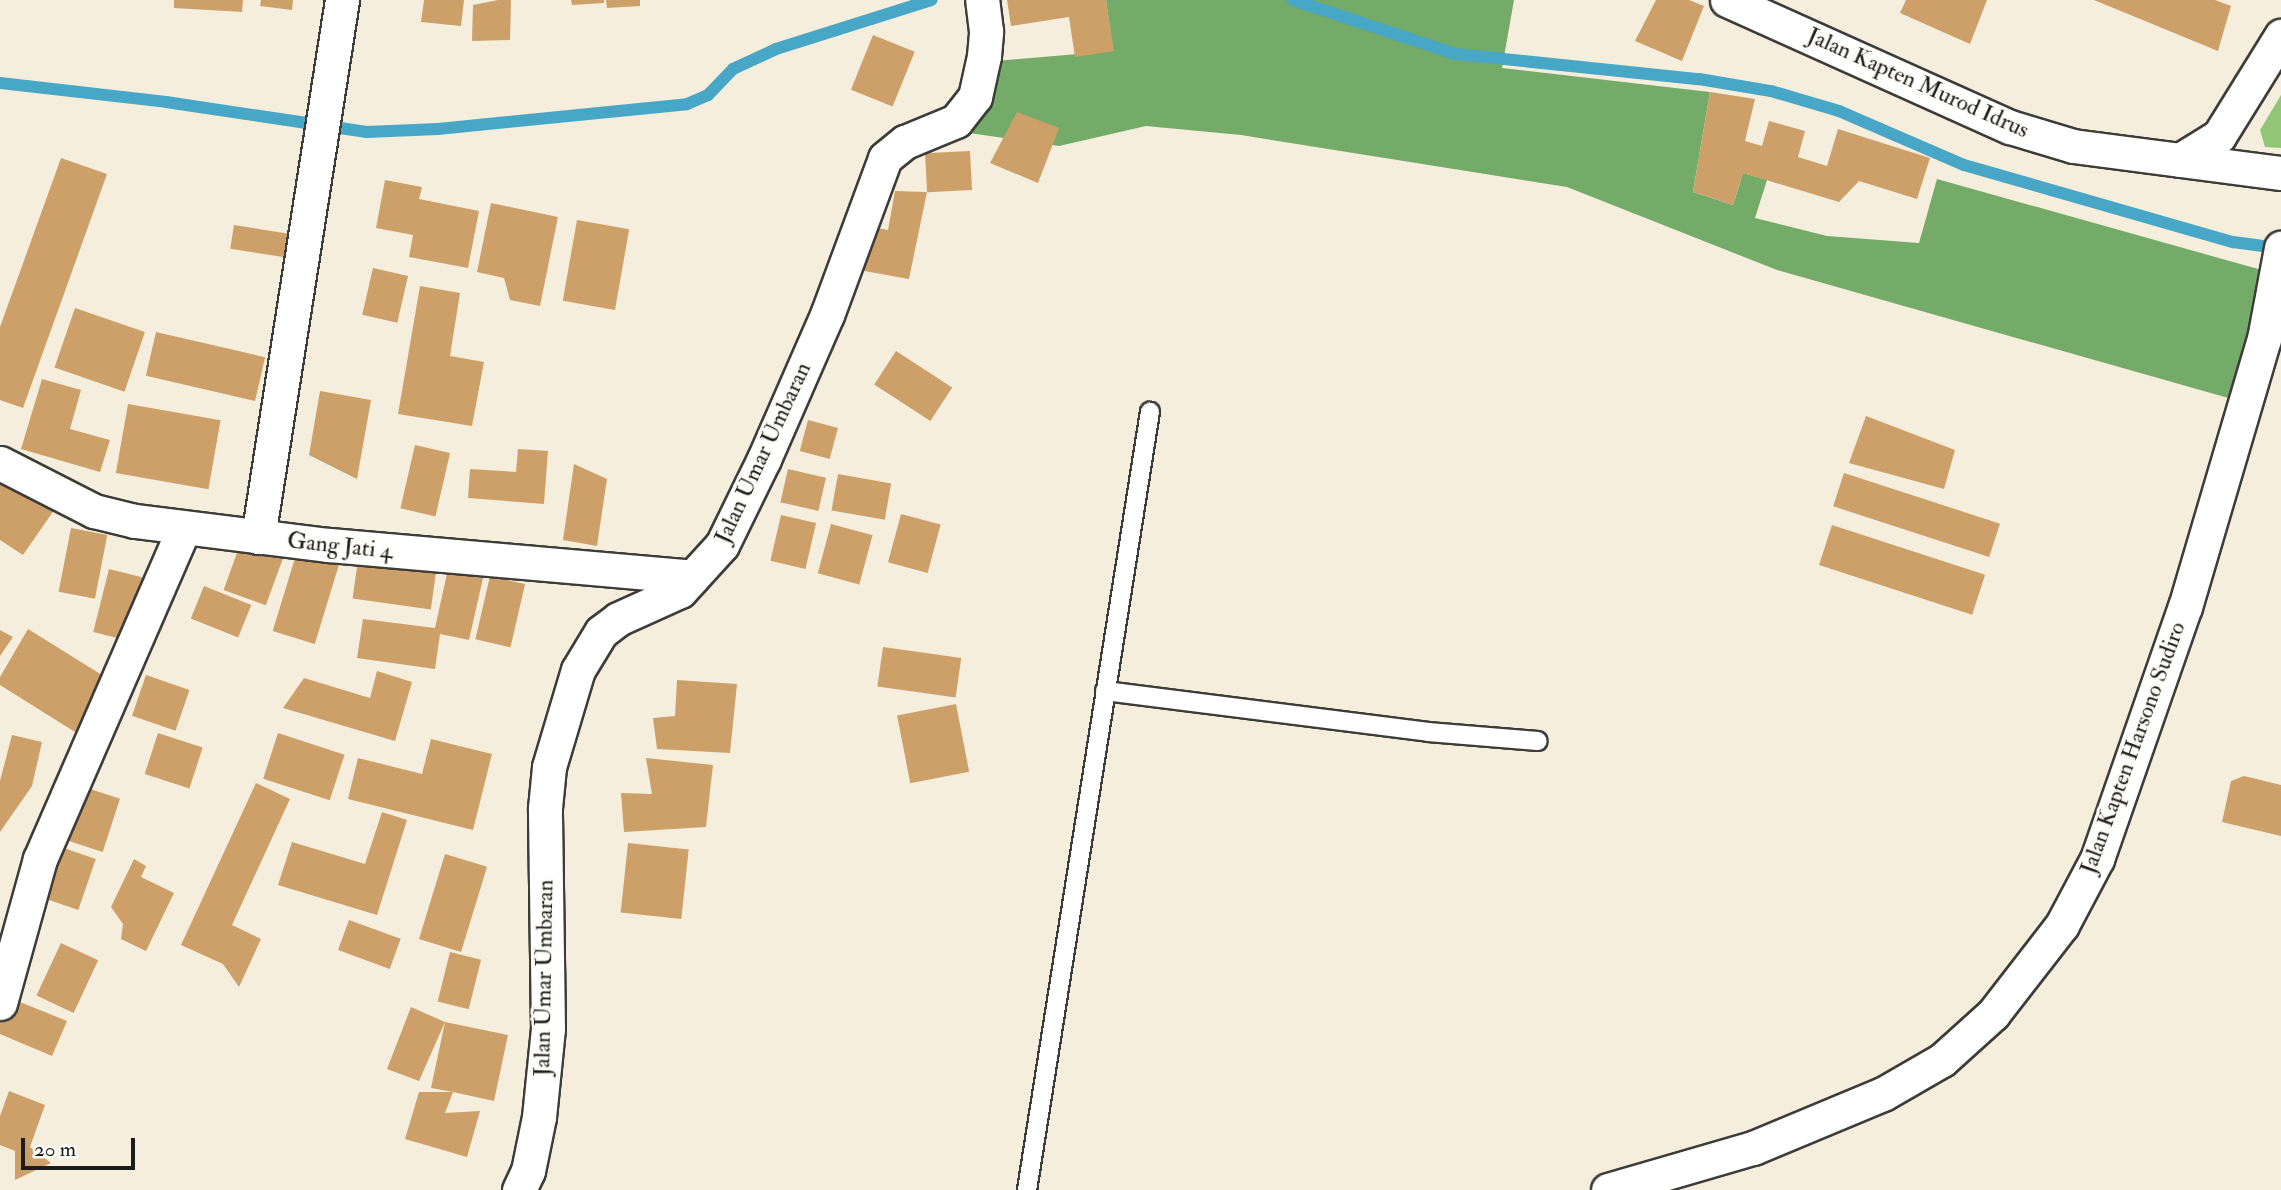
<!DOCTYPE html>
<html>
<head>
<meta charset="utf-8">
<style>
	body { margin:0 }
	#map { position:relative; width:2281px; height:1190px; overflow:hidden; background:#f6eedc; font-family:"IM FELL Double Pica",serif }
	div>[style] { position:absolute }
	.green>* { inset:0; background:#91c677 }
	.forest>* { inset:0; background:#74ab68 }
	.stream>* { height:12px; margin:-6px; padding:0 6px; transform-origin:6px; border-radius:6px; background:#48a6c7 }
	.building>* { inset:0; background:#cda06a; transform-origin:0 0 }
	.roads { filter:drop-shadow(2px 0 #3d3c39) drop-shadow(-2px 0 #3d3c39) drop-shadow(0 2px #3d3c39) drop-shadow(0 -2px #3d3c39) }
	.service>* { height:18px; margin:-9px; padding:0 9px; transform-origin:9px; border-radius:9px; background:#fff }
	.minor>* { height:33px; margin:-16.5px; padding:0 16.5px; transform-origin:16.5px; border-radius:16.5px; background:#fff }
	span { translate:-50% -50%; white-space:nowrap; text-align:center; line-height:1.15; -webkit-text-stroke:5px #fdfcf7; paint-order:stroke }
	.street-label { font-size:23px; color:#1c1c1c }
	.scale { position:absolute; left:21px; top:1138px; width:114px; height:32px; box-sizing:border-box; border:4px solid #1c1c1c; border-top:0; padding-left:9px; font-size:21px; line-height:24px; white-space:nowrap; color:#1c1c1c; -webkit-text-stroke:5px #fdfcf7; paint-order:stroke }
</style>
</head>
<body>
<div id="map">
	<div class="green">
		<div style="clip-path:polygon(2281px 95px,2281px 148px,2265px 147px,2260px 130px)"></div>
	</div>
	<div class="forest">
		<div style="clip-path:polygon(1106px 0,1514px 0,1502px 68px,1710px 92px,1693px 192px,1733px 205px,1743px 173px,1767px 180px,1755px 218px,1827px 236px,1919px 243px,1937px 179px,2276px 274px,2246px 403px,1777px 270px,1567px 187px,1241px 135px,1146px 126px,1059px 146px,962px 132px,996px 61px,1113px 51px)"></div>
	</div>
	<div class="stream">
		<div style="left:1293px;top:0;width:171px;rotate:18.4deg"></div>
		<div style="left:1455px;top:54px;width:245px;rotate:5.9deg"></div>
		<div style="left:1699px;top:79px;width:73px;rotate:9.5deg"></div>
		<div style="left:1771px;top:91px;width:71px;rotate:16.4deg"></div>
		<div style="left:1839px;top:111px;width:136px;rotate:23.4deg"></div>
		<div style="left:1964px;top:165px;width:280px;rotate:16deg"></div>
		<div style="left:2233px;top:242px;width:45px;rotate:7.6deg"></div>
		<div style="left:0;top:83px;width:167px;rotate:6.5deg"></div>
		<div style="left:166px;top:102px;width:203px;rotate:8.5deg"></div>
		<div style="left:367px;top:132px;width:71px;rotate:-2.4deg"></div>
		<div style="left:438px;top:129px;width:250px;rotate:-5.7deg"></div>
		<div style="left:687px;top:104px;width:23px;rotate:-23deg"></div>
		<div style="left:708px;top:95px;width:36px;rotate:-46deg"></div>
		<div style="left:733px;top:69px;width:47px;rotate:-24.9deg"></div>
		<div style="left:776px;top:49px;width:163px;rotate:-17.5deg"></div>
	</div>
	<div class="building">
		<div style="clip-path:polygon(174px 0,243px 0,242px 12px,174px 8px)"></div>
		<div style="clip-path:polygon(261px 0,293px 0,292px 10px,260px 6px)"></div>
		<div style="clip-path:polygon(424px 0,464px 0,461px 26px,421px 22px)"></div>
		<div style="clip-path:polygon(498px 0,511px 0,510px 40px,472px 41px,473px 5px)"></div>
		<div style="clip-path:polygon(571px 0,604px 0,604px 3px,572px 5px)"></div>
		<div style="clip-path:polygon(606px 0,640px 0,640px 6px,607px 8px)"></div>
		<div style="clip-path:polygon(1007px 0,1106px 0,1114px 51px,1075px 57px,1069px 17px,1011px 26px)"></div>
		<div style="clip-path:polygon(1656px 0,1689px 0,1704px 6px,1682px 61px,1635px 41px)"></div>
		<div style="clip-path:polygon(1906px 0,1987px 0,1970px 44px,1900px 13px)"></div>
		<div style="clip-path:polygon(2094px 0,2215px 0,2231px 6px,2218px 51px)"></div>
		<div style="left:873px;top:35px;width:45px;height:59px;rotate:22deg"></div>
		<div style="clip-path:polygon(1710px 92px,1755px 99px,1745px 141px,1762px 146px,1769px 121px,1805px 131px,1798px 157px,1827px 166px,1838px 129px,1930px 158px,1917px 199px,1859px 181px,1839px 202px,1743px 173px,1733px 205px,1693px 192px)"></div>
		<div style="clip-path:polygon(1017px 112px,1059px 128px,1038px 183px,990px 163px)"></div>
		<div style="left:970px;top:151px;width:39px;height:45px;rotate:87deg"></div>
		<div style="clip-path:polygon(61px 158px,107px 174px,23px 408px,0 400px,0 327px)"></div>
		<div style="clip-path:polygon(385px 180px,422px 187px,419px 199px,479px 211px,468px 268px,409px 257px,413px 235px,376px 228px)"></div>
		<div style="clip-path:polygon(895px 191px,927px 192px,909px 279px,859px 270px,867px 226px,888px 230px)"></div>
		<div style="clip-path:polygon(491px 203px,558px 217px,540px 306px,510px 300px,504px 278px,477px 272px)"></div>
		<div style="left:577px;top:220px;width:53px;height:82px;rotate:10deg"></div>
		<div style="left:234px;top:225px;width:60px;height:24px;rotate:9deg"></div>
		<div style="left:373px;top:268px;width:36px;height:48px;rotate:13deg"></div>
		<div style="clip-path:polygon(420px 286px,460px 293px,450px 356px,484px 362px,472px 426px,398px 414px)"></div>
		<div style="left:75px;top:308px;width:74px;height:63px;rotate:19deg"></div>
		<div style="left:156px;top:332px;width:112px;height:45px;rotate:13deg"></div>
		<div style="left:896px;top:351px;width:67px;height:40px;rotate:33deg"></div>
		<div style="clip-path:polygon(42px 379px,81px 390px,70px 429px,110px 440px,100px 472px,21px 449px)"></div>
		<div style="clip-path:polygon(320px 391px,371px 400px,357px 479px,309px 455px)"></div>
		<div style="left:128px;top:404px;width:94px;height:70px;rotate:10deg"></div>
		<div style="clip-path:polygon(1866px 416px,1955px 450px,1944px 489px,1849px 463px)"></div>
		<div style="left:808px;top:420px;width:31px;height:32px;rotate:15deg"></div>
		<div style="left:415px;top:445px;width:36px;height:65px;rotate:13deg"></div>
		<div style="clip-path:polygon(518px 449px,548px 451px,544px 504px,468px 498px,470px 469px,516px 472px)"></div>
		<div style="clip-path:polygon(574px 464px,607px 479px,597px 546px,563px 540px)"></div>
		<div style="clip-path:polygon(0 466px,59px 503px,23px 555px,0 540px)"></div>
		<div style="left:788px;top:469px;width:39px;height:34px;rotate:13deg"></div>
		<div style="left:1844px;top:473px;width:164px;height:35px;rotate:18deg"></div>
		<div style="left:838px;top:474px;width:54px;height:37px;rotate:10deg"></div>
		<div style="left:901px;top:514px;width:41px;height:50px;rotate:15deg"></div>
		<div style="left:781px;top:515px;width:36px;height:47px;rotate:13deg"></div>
		<div style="left:831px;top:524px;width:43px;height:51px;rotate:15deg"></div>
		<div style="left:1832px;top:525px;width:161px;height:42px;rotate:18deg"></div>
		<div style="left:71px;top:528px;width:37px;height:65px;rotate:11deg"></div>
		<div style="left:241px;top:542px;width:45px;height:51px;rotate:20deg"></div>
		<div style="left:299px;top:545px;width:44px;height:90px;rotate:17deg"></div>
		<div style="left:358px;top:560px;width:79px;height:39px;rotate:8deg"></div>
		<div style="left:109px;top:569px;width:37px;height:65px;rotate:14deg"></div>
		<div style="clip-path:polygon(448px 569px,483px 578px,469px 640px,440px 634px,435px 669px,357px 658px,363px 619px,435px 628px)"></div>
		<div style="left:490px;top:576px;width:36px;height:65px;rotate:13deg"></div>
		<div style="left:204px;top:586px;width:51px;height:35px;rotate:22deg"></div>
		<div style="clip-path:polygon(28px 629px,110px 680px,75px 732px,0 685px,0 677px)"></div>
		<div style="clip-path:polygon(0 630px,13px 637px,0 656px)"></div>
		<div style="left:883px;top:647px;width:79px;height:40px;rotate:8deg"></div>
		<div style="clip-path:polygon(377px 671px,412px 682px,395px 741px,283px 708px,304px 678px,370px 698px)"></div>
		<div style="left:146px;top:675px;width:46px;height:43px;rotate:19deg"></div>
		<div style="clip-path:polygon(677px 680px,737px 684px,730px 753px,657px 749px,653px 718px,675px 716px)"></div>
		<div style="left:956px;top:704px;width:69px;height:60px;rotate:79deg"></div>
		<div style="left:158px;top:733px;width:47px;height:43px;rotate:18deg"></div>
		<div style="left:278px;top:733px;width:70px;height:48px;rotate:18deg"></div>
		<div style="clip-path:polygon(12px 735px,42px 742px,32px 786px,0 832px,0 781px)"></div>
		<div style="clip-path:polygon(431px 739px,492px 754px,473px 830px,348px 799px,358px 758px,422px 774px)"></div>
		<div style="clip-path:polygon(646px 758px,713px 765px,706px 827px,624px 832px,621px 793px,652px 794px)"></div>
		<div style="clip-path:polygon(2244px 776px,2281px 785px,2281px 836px,2222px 822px,2231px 781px)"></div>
		<div style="clip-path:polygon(256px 783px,290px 799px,232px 925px,261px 939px,239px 987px,223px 964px,181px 945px)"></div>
		<div style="left:81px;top:786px;width:41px;height:56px;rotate:18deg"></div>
		<div style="clip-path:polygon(382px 812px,407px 820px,377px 915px,278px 885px,292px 842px,365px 864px)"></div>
		<div style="left:628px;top:843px;width:61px;height:70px;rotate:6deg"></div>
		<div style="left:58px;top:846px;width:40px;height:54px;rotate:19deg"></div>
		<div style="left:445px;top:854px;width:44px;height:89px;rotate:17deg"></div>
		<div style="clip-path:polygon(134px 859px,146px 866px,141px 877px,174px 893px,146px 951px,121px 939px,123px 924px,111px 907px)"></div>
		<div style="left:349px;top:920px;width:55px;height:32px;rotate:20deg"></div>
		<div style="left:61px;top:943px;width:41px;height:58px;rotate:25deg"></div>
		<div style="left:450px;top:952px;width:32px;height:51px;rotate:14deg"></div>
		<div style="clip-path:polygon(10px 998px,67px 1021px,52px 1056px,0 1034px,0 1023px)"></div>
		<div style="clip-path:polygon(411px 1007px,445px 1022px,508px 1035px,494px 1101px,453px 1092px,445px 1113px,480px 1111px,467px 1157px,405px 1139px,419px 1092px,453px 1092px,431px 1088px,445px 1022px,419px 1081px,387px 1069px)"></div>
		<div style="clip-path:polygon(9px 1091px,45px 1105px,30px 1147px,51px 1163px,15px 1180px,15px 1151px,0 1145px,0 1116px)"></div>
	</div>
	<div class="roads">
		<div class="service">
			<div style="left:1105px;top:691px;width:326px;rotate:7.2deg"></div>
			<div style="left:1428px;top:732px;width:110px;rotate:4.7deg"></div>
			<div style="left:1027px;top:1190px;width:788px;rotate:-81.02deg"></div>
		</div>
		<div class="minor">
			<div style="left:1727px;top:0;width:310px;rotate:24.2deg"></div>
			<div style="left:2010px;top:127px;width:66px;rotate:16.8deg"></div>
			<div style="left:2073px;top:146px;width:210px;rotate:7.4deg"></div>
			<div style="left:2180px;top:160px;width:46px;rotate:-31.6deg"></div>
			<div style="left:2219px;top:136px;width:118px;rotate:-58.2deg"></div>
			<div style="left:0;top:463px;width:106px;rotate:27.1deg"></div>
			<div style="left:94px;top:511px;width:42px;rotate:13.7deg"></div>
			<div style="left:135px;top:521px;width:195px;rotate:7.1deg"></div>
			<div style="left:329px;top:545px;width:365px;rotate:5deg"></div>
			<div style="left:258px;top:537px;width:544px;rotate:-81.11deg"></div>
			<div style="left:0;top:1003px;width:149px;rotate:-74.5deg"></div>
			<div style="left:40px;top:859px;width:361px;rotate:-66.5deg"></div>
			<div style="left:519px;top:1190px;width:21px;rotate:-65deg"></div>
			<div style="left:528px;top:1171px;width:55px;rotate:-78.5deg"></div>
			<div style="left:539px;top:1117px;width:88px;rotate:-84.2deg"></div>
			<div style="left:548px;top:1029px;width:221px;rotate:-90.8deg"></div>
			<div style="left:545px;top:808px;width:41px;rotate:-84.4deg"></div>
			<div style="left:549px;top:767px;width:101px;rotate:-73.4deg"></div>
			<div style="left:578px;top:670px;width:44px;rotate:-58.8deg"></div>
			<div style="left:601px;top:632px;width:21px;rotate:-37deg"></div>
			<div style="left:618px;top:619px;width:68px;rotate:-24.3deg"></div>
			<div style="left:680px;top:591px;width:62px;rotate:-47.6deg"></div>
			<div style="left:722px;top:545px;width:96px;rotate:-64deg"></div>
			<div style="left:764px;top:459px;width:157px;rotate:-66.4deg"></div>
			<div style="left:827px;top:315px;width:167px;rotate:-69.7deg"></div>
			<div style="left:885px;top:158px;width:26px;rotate:-39deg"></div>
			<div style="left:905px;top:142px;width:55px;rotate:-22.4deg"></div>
			<div style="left:956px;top:121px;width:31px;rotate:-52deg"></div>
			<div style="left:975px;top:97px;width:42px;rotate:-77.6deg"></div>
			<div style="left:984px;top:56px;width:25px;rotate:-85deg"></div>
			<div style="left:986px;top:31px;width:31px;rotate:-97deg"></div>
			<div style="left:1608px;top:1190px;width:151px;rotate:-16.2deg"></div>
			<div style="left:1753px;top:1148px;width:141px;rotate:-22.6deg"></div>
			<div style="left:1883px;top:1094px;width:68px;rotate:-30deg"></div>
			<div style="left:1942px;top:1060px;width:69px;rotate:-42deg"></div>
			<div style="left:1993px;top:1014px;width:113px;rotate:-52.2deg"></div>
			<div style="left:2062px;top:925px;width:75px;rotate:-62.1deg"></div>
			<div style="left:2097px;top:859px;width:267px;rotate:-70.8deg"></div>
			<div style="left:2185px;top:607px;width:279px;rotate:-73.6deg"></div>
			<div style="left:2264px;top:339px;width:93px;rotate:-79.4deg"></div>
		</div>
	</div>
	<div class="street-label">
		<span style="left:1918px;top:83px;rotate:24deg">Jalan Kapten Murod Idrus</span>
		<span style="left:763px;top:453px;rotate:-65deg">Jalan Umar Umbaran</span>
		<span style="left:340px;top:546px;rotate:6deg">Gang Jati 4</span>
		<span style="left:2133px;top:748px;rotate:-70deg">Jalan Kapten Harsono Sudiro</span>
		<span style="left:544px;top:978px;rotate:-89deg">Jalan Umar Umbaran</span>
	</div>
	<div class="scale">20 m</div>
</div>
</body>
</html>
